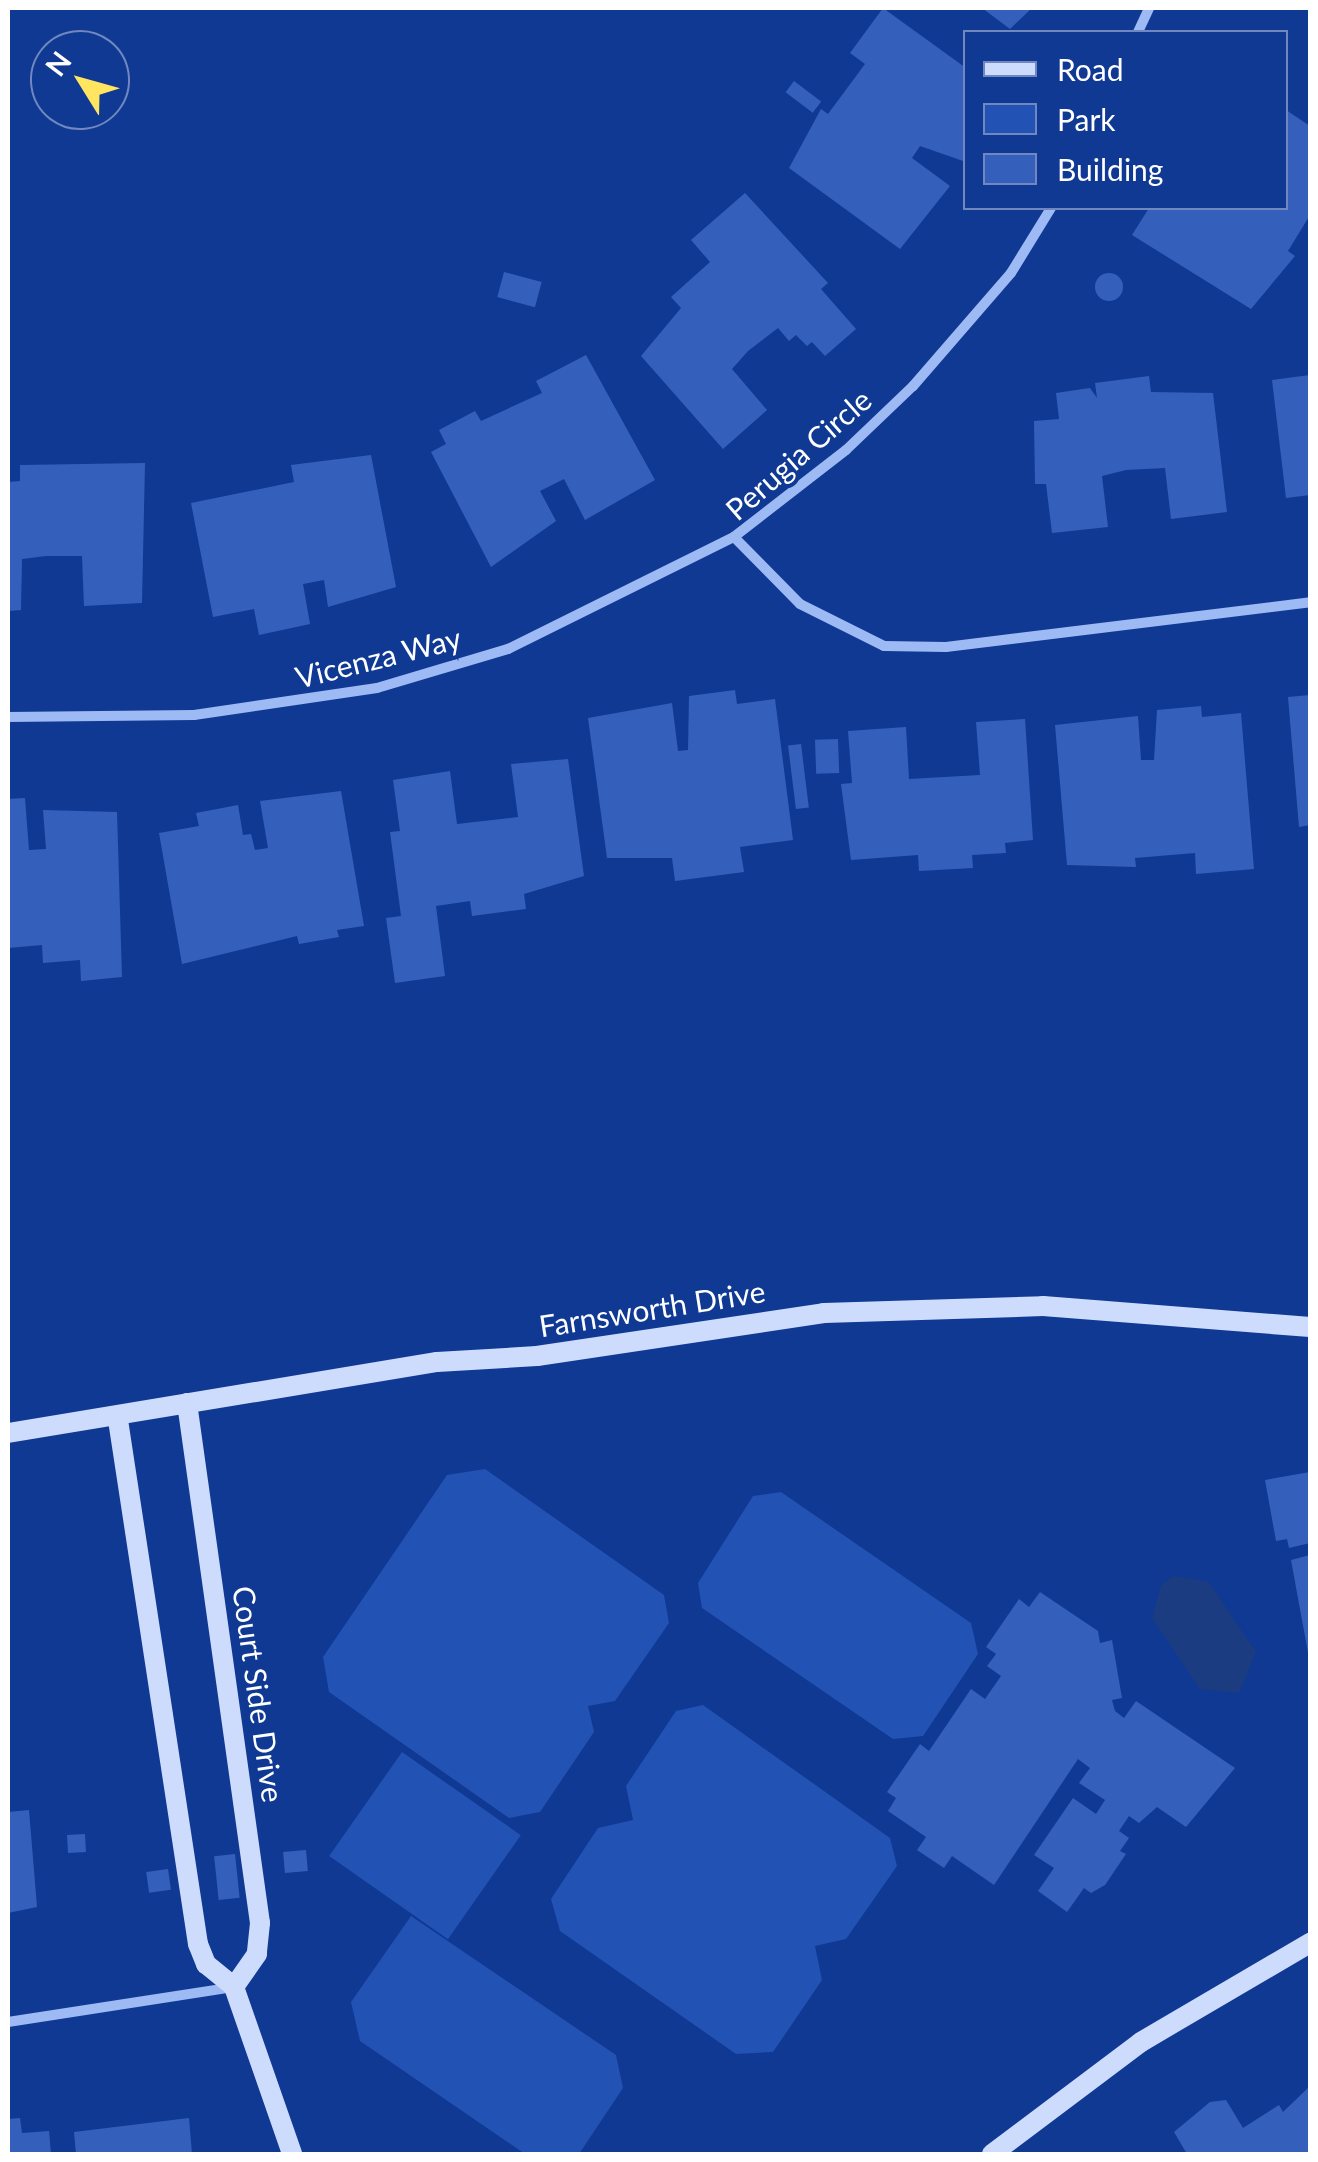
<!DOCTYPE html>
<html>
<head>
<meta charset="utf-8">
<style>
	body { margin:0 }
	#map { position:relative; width:1318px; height:2162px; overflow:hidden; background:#103994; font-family:Lato,sans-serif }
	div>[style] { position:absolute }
	.green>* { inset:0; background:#2252b4; transform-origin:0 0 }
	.water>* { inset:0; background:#1c3c81 }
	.building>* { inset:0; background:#3460bc; transform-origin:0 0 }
	.round { border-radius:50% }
	.street>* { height:10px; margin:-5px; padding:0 5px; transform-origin:5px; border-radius:5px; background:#9ebaf4 }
	.secondary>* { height:20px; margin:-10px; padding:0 10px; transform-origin:10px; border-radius:10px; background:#cddcfd }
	span { translate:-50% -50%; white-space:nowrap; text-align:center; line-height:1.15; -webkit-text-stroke:8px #103994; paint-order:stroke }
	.street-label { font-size:30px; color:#fff }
	.frame { position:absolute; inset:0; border:10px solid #fff; pointer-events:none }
	.legend { position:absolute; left:963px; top:30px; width:325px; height:180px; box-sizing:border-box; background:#103994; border:2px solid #7088bf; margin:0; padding:12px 18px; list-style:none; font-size:30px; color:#fff }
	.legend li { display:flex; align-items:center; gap:20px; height:50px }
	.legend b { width:50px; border:2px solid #7088bf }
	.north { position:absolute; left:30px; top:30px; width:100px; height:100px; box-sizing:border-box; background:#103994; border:2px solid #7088bf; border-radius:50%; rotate:307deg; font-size:28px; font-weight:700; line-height:40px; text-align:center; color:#fff }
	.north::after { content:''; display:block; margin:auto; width:35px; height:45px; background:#ffe560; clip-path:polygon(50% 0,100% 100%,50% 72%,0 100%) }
</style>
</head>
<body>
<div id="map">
	<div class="green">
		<div style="clip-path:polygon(485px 1469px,664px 1595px,669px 1623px,615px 1701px,588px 1706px,594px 1732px,540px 1812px,509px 1818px,329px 1692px,323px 1657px,447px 1475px)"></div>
		<div style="clip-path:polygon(781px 1492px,971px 1623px,978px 1654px,923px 1736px,893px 1739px,702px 1608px,698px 1583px,753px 1496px)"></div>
		<div style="clip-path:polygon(703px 1705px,890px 1838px,897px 1866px,846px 1939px,815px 1946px,822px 1980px,773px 2052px,736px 2054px,560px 1931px,551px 1899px,598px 1828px,633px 1820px,626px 1786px,676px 1711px)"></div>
		<div style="left:402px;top:1752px;width:145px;height:127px;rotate:35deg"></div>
		<div style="clip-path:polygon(411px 1916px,616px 2055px,623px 2088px,579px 2154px,525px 2154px,360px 2041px,351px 2002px)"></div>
	</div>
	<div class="water">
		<div style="clip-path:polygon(1174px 1576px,1209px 1582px,1256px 1652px,1239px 1693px,1200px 1689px,1152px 1618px,1161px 1585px)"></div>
	</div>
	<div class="building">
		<div style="clip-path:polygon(883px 8px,966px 68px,966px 162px,920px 146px,912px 158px,950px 186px,900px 249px,789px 168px,821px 109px,828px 114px,865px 64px,850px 53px)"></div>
		<div style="clip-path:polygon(982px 8px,1032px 8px,1010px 29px)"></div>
		<div style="left:794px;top:81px;width:34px;height:14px;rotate:37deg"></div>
		<div style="clip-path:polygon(1286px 110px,1310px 126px,1310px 215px,1288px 251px,1295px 256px,1251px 309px,1132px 235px,1149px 208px,1286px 208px)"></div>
		<div style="clip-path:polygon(745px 193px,828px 283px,821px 289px,856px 329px,825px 356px,812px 342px,807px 346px,796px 335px,789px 341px,778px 328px,748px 351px,732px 369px,767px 410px,723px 449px,641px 356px,681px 308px,671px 297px,710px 262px,691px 240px)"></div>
		<div style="left:504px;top:272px;width:39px;height:26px;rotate:15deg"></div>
		<div class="round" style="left:1095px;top:273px;width:28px;height:28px"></div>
		<div style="clip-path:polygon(586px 355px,655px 480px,585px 520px,564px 479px,540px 491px,556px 521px,491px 567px,431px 452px,446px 444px,439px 430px,475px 411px,481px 421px,542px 393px,536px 381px)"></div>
		<div style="clip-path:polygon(1310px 375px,1310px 495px,1286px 498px,1272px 380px)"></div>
		<div style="clip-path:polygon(1149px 376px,1151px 392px,1213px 393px,1227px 512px,1171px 519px,1165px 468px,1126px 470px,1102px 476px,1108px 527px,1052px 533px,1046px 484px,1035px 484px,1034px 421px,1059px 419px,1056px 393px,1090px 388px,1097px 398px,1095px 383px)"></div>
		<div style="clip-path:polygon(371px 455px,396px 587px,328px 607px,324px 580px,303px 584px,310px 624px,259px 635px,254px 609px,213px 617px,191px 503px,294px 482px,291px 465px)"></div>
		<div style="clip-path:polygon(145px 463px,142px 603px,84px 606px,82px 556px,46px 556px,22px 559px,21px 610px,8px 611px,8px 482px,20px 481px,20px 465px)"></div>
		<div style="clip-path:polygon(735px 690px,737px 704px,775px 699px,793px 840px,740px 847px,744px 872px,675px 881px,672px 858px,607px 858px,588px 718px,672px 703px,678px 751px,688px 750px,689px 696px)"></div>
		<div style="clip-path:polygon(1310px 695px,1310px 825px,1299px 827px,1288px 697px)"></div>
		<div style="clip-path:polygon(1201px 706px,1202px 717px,1241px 713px,1254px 869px,1196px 874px,1195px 853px,1135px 858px,1136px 867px,1067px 865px,1055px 725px,1138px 716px,1141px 760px,1154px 760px,1157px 710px)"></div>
		<div style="clip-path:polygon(1025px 719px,1033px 840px,1005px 843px,1006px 853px,972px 855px,973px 868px,919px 871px,918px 855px,851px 860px,841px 784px,852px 783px,848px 731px,906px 727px,909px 779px,980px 775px,976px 722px)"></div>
		<div style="left:838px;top:739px;width:34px;height:23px;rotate:88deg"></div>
		<div style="left:801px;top:744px;width:64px;height:13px;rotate:83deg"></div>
		<div style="clip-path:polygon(568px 759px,584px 876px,524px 894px,526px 909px,472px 916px,470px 901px,436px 906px,445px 976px,395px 983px,386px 918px,401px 916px,390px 832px,400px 831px,393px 780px,450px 771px,457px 824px,518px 817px,511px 764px)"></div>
		<div style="clip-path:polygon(341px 791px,364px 926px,337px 930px,339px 937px,299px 944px,297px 936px,182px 964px,159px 833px,199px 826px,196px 813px,238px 805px,243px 835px,251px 834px,255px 850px,268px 848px,260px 801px)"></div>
		<div style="clip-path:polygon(25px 798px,29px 850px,46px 849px,43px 810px,117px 812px,122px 977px,81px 981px,80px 960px,43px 963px,42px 945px,8px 948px,8px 799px)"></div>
		<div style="clip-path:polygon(1310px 1472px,1310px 1543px,1289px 1548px,1287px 1539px,1276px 1541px,1265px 1480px)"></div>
		<div style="clip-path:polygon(1310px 1555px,1310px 1658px,1309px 1658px,1291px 1560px)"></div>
		<div style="clip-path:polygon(1040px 1592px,1098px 1631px,1100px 1643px,1112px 1640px,1122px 1698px,1112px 1700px,1115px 1711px,1124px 1718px,1136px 1701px,1235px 1768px,1186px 1827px,1157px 1807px,1139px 1823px,1129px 1816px,1119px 1831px,1129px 1838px,1120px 1851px,1126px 1854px,1105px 1885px,1091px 1893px,1084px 1888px,1067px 1912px,1038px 1891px,1054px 1868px,1034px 1855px,1073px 1798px,1096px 1814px,1105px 1800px,1079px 1783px,1090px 1768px,1078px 1759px,994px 1885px,952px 1856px,944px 1868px,917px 1850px,926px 1837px,888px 1811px,896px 1798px,887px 1792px,920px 1744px,929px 1751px,971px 1689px,985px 1699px,1001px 1676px,987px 1666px,996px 1654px,986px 1647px,1019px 1599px,1029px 1607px)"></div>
		<div style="clip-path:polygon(29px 1810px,37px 1907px,8px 1913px,8px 1812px)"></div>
		<div style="left:85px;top:1834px;width:18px;height:18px;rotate:87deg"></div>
		<div style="left:306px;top:1850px;width:21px;height:23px;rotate:85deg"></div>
		<div style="left:235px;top:1854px;width:44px;height:21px;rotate:84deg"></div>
		<div style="left:168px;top:1869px;width:21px;height:22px;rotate:82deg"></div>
		<div style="clip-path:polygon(1310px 2086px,1310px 2154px,1187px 2154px,1174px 2132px,1210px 2102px,1226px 2100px,1243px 2128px,1279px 2105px,1283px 2112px)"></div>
		<div style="clip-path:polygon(20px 2118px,22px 2133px,49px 2131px,51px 2154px,8px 2154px,8px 2119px)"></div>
		<div style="clip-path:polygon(189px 2118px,192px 2154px,76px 2154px,74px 2132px)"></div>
	</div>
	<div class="street">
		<div style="left:1138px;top:32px;width:26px;rotate:-65deg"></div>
		<div style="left:1051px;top:208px;width:76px;rotate:121.6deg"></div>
		<div style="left:1011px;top:273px;width:150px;rotate:130.9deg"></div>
		<div style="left:913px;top:386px;width:93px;rotate:136.3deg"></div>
		<div style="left:846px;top:450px;width:142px;rotate:142.2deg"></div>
		<div style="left:734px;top:537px;width:94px;rotate:45.4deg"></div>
		<div style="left:800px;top:604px;width:94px;rotate:26.6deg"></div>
		<div style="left:884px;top:646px;width:62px;rotate:0.9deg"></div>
		<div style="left:946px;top:647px;width:367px;rotate:-7deg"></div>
		<div style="left:8px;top:717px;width:186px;rotate:-0.6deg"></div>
		<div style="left:194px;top:715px;width:185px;rotate:-8.4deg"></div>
		<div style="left:377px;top:688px;width:137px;rotate:-16.6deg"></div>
		<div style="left:508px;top:649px;width:252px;rotate:-26.4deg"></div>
		<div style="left:8px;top:2022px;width:228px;rotate:-8.8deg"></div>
	</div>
	<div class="secondary">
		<div style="left:187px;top:1403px;width:525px;rotate:82.01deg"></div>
		<div style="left:260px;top:1923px;width:31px;rotate:96deg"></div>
		<div style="left:257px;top:1954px;width:40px;rotate:124.9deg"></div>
		<div style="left:118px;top:1420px;width:530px;rotate:81.32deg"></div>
		<div style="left:198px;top:1944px;width:22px;rotate:68deg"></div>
		<div style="left:206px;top:1964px;width:36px;rotate:39deg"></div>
		<div style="left:234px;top:1987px;width:177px;rotate:70.8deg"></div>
		<div style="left:8px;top:1433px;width:435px;rotate:-9.4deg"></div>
		<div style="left:437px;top:1362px;width:100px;rotate:-3.4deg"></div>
		<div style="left:537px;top:1356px;width:290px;rotate:-8.5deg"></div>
		<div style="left:824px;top:1313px;width:219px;rotate:-1.8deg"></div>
		<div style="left:1043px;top:1306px;width:268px;rotate:4.5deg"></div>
		<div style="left:992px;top:2154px;width:186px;rotate:-36.9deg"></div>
		<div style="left:1141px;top:2042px;width:196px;rotate:-30.4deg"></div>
	</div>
	<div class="street-label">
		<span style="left:798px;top:454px;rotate:-41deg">Perugia Circle</span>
		<span style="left:378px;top:657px;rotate:-14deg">Vicenza Way</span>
		<span style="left:652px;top:1308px;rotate:-9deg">Farnsworth Drive</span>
		<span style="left:259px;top:1694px;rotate:82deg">Court Side Drive</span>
	</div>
	<div class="frame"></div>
	<ul class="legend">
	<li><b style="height:12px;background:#cddcfd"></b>Road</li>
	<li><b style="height:28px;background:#2252b4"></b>Park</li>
	<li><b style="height:28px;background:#3460bc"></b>Building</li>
	</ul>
	<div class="north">N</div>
</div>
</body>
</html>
